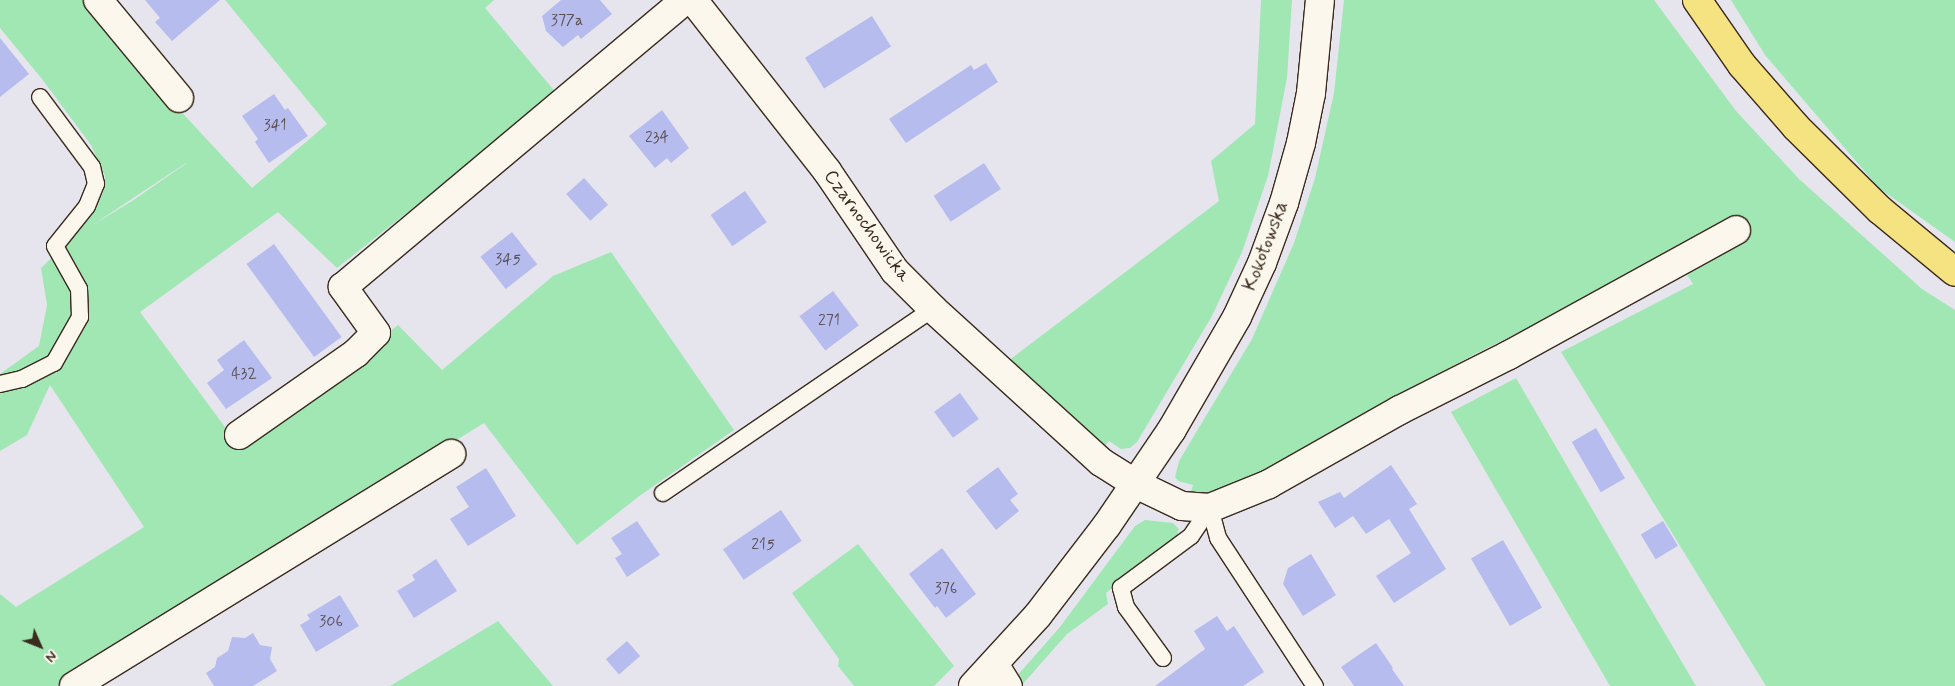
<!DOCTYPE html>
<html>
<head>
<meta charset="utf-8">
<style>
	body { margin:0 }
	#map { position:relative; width:1955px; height:686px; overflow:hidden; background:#e6e5ed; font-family:Mynerve,sans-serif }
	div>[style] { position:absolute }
	.green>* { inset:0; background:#a0e7b4 }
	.building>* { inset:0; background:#b6bcee; transform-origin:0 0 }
	.roads { filter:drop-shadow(1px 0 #3b2a1e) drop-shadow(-1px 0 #3b2a1e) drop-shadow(0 1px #3b2a1e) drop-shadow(0 -1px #3b2a1e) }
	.service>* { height:16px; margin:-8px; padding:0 8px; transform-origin:8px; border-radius:8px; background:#fbf7ec }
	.minor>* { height:28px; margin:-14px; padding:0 14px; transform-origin:14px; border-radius:14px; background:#fbf7ec }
	.tertiary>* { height:28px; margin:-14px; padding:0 14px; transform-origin:14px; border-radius:14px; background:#fbf7ec }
	.motorway>* { height:28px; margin:-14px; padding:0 14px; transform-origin:14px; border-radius:14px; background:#f5e382 }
	span { translate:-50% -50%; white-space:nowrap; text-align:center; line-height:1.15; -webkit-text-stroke:4px #fbf7ec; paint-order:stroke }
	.number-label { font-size:16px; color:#5a4e52 }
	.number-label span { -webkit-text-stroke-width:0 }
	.street-label { font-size:19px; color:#3b2a1e }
	.north { position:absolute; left:15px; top:621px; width:50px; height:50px; -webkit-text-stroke:4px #fbf7ec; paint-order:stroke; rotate:134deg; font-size:14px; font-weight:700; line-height:20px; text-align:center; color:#3b2a1e }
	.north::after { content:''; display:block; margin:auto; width:18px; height:22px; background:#3b2a1e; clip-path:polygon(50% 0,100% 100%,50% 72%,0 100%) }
</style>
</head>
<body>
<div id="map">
	<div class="green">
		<div style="clip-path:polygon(evenodd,0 0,87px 0,174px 104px,252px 188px,327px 124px,225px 0,494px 0,485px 8px,557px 94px,337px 268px,278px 212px,140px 312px,242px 450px,398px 325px,442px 370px,553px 276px,611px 252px,734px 430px,638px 497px,577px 545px,484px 423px,57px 686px,0 686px,0 594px,16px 607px,144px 527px,50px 385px,27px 435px,0 451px,0 374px,39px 346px,47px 305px,41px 268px,72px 238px,103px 193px,105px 176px,91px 145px,42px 79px,0 28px,0 0,187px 163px,132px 201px,91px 226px,186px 163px,187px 163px)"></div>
		<div style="clip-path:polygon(1261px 0,1292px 0,1287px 78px,1268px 176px,1242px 252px,1212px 316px,1137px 442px,1130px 448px,1121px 449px,1109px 441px,1104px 447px,1008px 361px,1219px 201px,1211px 161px,1255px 124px)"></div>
		<div style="clip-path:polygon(1344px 0,1654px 0,1736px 111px,1799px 179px,1922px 289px,1955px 310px,1955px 686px,1766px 686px,1561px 352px,1693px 284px,1671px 249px,1597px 294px,1473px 355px,1233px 489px,1190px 494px,1193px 485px,1178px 481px,1175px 477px,1179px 461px,1252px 339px,1294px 243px,1315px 178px,1334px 93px)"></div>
		<div style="clip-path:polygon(1731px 0,1955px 0,1955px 242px,1879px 188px,1765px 55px)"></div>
		<div style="clip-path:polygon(1516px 378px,1617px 552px,1696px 686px,1610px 686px,1451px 412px)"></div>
		<div style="clip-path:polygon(1145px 520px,1173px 523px,1179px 529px,1176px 539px,1152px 555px,1106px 593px,1108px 604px,1067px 634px,1021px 686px,1016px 677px,1060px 627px,1135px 526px)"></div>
		<div style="clip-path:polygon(858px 544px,954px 666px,934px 686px,854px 686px,838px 666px,839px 659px,792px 593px)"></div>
		<div style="clip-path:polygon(498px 621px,553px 686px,390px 686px)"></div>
	</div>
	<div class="building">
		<div style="clip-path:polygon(145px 0,220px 0,172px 41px,155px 22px,160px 18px)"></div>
		<div style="clip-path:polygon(561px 0,600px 0,612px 14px,581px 39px,578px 35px,563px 47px,546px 31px,542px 16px)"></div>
		<div style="left:872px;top:16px;width:36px;height:79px;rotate:58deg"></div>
		<div style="clip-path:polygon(0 38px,29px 74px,0 97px)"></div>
		<div style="clip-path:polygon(986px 63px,998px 82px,906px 143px,889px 119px,971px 65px,974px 70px)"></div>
		<div style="clip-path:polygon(274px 94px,285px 110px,288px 108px,308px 136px,269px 163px,255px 142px,258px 139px,242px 116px)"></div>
		<div style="clip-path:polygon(662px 110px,689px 148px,671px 163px,667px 158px,655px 168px,629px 136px)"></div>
		<div style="left:984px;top:163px;width:31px;height:60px;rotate:57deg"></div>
		<div style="left:584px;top:178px;width:36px;height:24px;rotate:48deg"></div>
		<div style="left:745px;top:191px;width:38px;height:42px;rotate:55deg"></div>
		<div style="left:512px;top:232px;width:41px;height:40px;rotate:52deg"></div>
		<div style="left:274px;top:244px;width:115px;height:34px;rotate:54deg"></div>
		<div style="left:833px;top:291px;width:43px;height:42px;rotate:53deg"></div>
		<div style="clip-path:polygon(244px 340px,272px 378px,226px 409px,207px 383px,224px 370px,217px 360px)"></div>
		<div style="left:960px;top:393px;width:32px;height:32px;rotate:54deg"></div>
		<div style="left:1596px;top:428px;width:58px;height:28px;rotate:60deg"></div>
		<div style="clip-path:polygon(1391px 465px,1417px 504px,1409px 509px,1446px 569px,1394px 603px,1376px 576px,1411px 553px,1389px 519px,1366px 534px,1353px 516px,1335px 528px,1318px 502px,1340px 492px,1344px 498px)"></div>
		<div style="clip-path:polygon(998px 467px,1018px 494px,1010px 500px,1019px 511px,996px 530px,966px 491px)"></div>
		<div style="clip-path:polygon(486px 468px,516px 516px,468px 546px,450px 519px,469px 507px,456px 487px)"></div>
		<div style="left:781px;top:510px;width:37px;height:70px;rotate:56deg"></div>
		<div style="clip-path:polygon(637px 521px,660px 555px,627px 577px,615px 558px,622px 554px,611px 538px)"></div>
		<div style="left:1663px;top:521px;width:29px;height:26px;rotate:59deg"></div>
		<div style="left:1503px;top:540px;width:78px;height:37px;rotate:60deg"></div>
		<div style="clip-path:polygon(942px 548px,976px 594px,946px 618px,937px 606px,935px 608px,909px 574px)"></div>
		<div style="clip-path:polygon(1311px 554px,1336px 595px,1303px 616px,1283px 584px,1288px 568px)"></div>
		<div style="clip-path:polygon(436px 559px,457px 591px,414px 618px,397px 591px,415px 580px,412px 575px)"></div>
		<div style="clip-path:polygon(340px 595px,359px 626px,316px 652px,300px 625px,310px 619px,307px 615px)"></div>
		<div style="clip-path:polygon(1217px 616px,1227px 631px,1234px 626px,1264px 672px,1243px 686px,1155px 686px,1205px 649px,1194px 631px)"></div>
		<div style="clip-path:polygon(253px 633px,260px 645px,272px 647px,270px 659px,277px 671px,253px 686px,214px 686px,206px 673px,215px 667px,217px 658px,228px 651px,232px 637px,245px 638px)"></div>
		<div style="left:627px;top:641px;width:20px;height:28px;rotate:49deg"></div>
		<div style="clip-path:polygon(1376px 643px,1393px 668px,1392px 669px,1404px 686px,1354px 686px,1341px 667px)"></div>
	</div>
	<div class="roads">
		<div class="service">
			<div style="left:0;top:384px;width:23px;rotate:-13deg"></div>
			<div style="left:22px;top:379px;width:36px;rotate:-27deg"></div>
			<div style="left:54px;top:363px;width:53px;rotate:-60.5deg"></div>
			<div style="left:80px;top:317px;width:28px;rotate:-92deg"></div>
			<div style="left:79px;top:289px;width:49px;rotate:-119.2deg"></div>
			<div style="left:55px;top:246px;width:51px;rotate:-51.3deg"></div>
			<div style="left:87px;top:206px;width:24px;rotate:-68deg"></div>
			<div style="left:96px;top:184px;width:17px;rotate:-103deg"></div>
			<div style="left:92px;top:167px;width:87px;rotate:-126.6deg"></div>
			<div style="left:663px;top:493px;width:327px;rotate:-34.3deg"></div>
			<div style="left:1210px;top:508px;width:31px;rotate:75deg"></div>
			<div style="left:1218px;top:538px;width:177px;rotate:56.8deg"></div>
			<div style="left:1163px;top:658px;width:63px;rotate:-126deg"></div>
			<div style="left:1126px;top:607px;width:20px;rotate:-105deg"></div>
			<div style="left:1121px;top:588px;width:87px;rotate:-36.6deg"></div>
			<div style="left:1191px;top:536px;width:34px;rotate:-56deg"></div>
		</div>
		<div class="minor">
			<div style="left:98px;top:0;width:127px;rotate:50.4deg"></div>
			<div style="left:693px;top:0;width:217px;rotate:51.9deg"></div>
			<div style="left:827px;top:171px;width:121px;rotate:55.8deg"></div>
			<div style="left:895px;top:271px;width:54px;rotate:45deg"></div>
			<div style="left:933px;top:309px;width:227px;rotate:42.3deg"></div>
			<div style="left:1101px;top:462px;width:41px;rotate:32.2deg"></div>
			<div style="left:1136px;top:484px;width:51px;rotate:25.6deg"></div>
			<div style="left:1182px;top:506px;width:28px;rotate:4deg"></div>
			<div style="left:1210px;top:508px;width:64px;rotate:-22.1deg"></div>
			<div style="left:1269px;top:484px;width:150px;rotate:-29.5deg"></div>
			<div style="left:1400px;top:410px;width:122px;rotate:-26.8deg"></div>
			<div style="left:1509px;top:355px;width:259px;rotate:-28.8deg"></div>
			<div style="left:239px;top:435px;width:143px;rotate:-35deg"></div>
			<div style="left:356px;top:353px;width:28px;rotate:-45deg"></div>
			<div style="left:376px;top:333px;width:57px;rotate:-125.7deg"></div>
			<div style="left:343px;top:287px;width:446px;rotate:-40deg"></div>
			<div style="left:994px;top:664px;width:26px;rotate:58deg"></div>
			<div style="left:74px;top:686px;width:443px;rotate:-31.6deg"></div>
		</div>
		<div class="tertiary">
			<div style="left:973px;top:686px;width:96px;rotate:-47.5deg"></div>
			<div style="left:1038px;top:615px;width:113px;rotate:-52.5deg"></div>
			<div style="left:1107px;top:525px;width:114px;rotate:-55.8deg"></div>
			<div style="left:1171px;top:431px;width:132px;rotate:-59.9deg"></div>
			<div style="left:1237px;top:317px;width:60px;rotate:-65.2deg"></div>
			<div style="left:1262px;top:263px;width:64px;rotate:-69.9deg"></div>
			<div style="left:1284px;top:203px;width:62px;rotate:-74.2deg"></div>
			<div style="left:1301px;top:143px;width:51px;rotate:-78.7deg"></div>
			<div style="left:1311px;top:93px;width:93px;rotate:-84.5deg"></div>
		</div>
		<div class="motorway">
			<div style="left:1697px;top:0;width:79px;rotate:55.3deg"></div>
			<div style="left:1742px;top:65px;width:82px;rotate:48.9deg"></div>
			<div style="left:1796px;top:127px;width:118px;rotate:44.7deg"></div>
			<div style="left:1880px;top:210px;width:97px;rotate:39.6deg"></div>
		</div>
	</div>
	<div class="number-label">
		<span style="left:567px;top:21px">377a</span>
		<span style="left:275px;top:126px">341</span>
		<span style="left:657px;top:138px">234</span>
		<span style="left:508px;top:260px">345</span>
		<span style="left:829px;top:321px">271</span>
		<span style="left:244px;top:374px">432</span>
		<span style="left:763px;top:545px">215</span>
		<span style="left:946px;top:589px">376</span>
		<span style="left:331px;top:622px">306</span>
	</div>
	<div class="street-label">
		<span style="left:867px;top:226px;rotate:54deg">Czarnochowicka</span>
		<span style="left:1266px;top:246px;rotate:-69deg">Kokotowska</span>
	</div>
	<div class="north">N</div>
</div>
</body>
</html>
